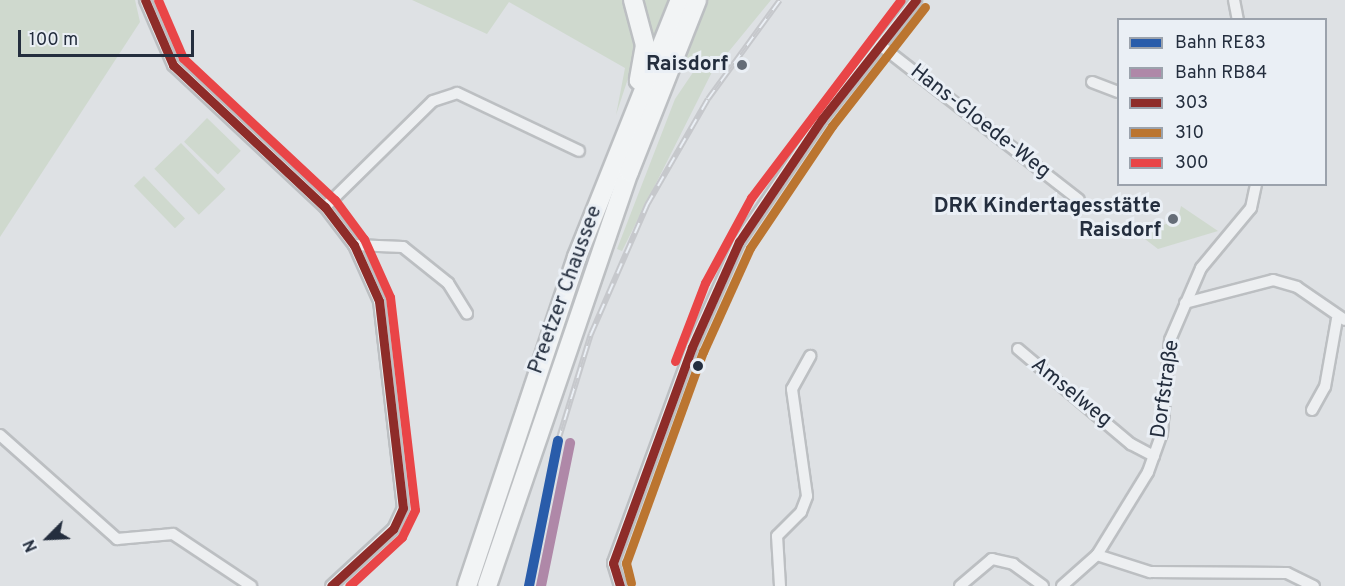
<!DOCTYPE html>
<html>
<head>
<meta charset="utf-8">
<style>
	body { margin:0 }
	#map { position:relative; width:1345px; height:586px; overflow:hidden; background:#dee1e4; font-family:Overpass,sans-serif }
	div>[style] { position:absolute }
	.green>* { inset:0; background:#cfd9ce; transform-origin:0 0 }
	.roads { filter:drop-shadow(2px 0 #bcbfc2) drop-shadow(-2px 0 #bcbfc2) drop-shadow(0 2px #bcbfc2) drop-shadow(0 -2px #bcbfc2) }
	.street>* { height:10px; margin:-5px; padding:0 5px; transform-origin:5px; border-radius:5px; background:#edeff1 }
	.highway>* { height:18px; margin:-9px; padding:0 9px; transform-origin:9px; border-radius:9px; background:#f2f4f5 }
	.rail>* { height:6px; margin-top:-3px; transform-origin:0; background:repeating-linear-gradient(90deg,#eaeff5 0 11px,#c6c8cc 0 22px); box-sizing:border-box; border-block:2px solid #c6c8cc }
	.bus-1>* { height:9px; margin:-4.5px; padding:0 4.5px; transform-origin:4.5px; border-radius:4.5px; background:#8e2c29 }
	.bus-2>* { height:9px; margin:-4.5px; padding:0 4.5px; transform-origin:4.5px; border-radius:4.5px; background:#bb7530 }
	.bus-3>* { height:9px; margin:-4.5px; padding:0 4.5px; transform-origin:4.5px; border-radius:4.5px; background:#e94547 }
	.rail-1>* { height:10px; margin:-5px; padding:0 5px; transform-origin:5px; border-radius:5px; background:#295caa }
	.rail-2>* { height:10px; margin:-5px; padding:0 5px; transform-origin:5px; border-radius:5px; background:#af88a8 }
	.dots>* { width:16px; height:16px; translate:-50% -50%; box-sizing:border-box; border:3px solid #eaeff5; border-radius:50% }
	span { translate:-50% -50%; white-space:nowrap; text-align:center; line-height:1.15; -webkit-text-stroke:6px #eaeff5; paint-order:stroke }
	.poi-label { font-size:21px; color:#242e3e; font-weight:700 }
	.right { translate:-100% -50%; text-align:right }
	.street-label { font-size:21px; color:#242e3e }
	.legend { position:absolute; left:1117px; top:18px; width:210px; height:168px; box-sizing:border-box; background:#eaeff5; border:2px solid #9ba2ac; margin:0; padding:8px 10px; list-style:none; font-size:18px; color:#242e3e }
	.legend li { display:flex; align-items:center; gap:12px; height:30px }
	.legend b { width:30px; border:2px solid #9ba2ac }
	.north { position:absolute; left:18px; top:508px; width:60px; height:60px; -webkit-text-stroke:4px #eaeff5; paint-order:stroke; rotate:246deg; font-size:16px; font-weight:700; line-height:24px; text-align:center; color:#242e3e }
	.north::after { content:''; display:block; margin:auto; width:21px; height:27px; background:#242e3e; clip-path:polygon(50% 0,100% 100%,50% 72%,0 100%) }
	.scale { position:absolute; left:18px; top:30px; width:176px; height:27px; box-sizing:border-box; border:3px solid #242e3e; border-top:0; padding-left:8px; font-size:18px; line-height:21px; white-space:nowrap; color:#242e3e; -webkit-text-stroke:4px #eaeff5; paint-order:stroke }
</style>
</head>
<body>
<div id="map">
	<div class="green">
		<div style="clip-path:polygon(0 0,135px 0,140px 22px,0 237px)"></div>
		<div style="clip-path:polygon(412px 0,625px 0,637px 51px,616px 115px,625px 68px,509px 2px,487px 34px)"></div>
		<div style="clip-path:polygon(638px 0,674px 0,656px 45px,648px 39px)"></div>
		<div style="clip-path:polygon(708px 0,771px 0,712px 72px,622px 251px,617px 249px,675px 99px,696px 68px,685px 57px)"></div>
		<div style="left:207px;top:118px;width:47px;height:33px;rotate:44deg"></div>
		<div style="left:181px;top:143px;width:64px;height:37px;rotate:46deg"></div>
		<div style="left:144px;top:176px;width:59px;height:14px;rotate:46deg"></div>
		<div style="clip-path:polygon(1181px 206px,1218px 231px,1158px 249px,1133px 230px,1149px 231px,1178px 219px)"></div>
	</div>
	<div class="roads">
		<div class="street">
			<div style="left:145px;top:0;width:71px;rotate:66.7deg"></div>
			<div style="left:173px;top:65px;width:208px;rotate:43.1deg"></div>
			<div style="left:325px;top:207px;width:48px;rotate:52.7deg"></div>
			<div style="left:354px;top:245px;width:61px;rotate:65.9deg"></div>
			<div style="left:379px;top:301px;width:208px;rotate:83.4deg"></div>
			<div style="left:403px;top:508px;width:23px;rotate:115deg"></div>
			<div style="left:393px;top:529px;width:84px;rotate:137.4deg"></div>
			<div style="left:1234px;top:0;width:20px;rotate:79deg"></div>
			<div style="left:880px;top:45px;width:252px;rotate:37.9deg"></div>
			<div style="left:1092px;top:82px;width:28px;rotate:21deg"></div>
			<div style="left:325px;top:207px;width:151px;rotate:-44.5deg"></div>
			<div style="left:433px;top:101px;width:25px;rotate:-18deg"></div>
			<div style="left:457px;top:93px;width:135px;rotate:25.4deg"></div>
			<div style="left:354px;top:245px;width:49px;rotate:2.3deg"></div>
			<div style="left:403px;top:247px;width:58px;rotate:38.7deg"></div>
			<div style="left:448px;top:283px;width:36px;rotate:58deg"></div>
			<div style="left:1185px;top:303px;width:91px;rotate:-14.6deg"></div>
			<div style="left:1273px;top:280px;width:25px;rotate:16deg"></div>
			<div style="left:1297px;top:287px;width:58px;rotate:34.5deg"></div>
			<div style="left:1018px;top:349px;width:148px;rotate:40.1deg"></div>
			<div style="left:1131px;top:444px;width:26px;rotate:28deg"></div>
			<div style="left:1312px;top:410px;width:26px;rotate:-61deg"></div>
			<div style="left:1325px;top:387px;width:69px;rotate:-80deg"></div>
			<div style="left:0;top:435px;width:157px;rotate:41.6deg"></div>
			<div style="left:117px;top:539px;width:56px;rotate:-5.1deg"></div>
			<div style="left:173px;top:534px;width:94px;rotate:33.7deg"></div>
			<div style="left:1097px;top:555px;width:56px;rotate:17.8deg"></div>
			<div style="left:1150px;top:572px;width:137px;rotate:0.4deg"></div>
			<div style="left:1287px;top:573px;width:30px;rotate:26deg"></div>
			<div style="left:620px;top:586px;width:24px;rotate:-107deg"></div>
			<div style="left:613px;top:563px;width:230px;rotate:-69.9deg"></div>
			<div style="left:692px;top:347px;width:115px;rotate:-65.9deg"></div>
			<div style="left:739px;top:242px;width:148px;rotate:-56deg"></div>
			<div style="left:822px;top:119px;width:152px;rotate:-51.7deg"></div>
			<div style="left:780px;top:586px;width:50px;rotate:-93.4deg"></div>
			<div style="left:777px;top:536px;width:34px;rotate:-45deg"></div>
			<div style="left:801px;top:512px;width:17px;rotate:-69deg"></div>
			<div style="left:807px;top:496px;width:108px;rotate:-98deg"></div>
			<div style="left:792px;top:389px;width:38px;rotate:-61deg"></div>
			<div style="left:960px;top:586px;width:42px;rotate:-40.2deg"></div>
			<div style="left:992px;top:559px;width:22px;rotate:13deg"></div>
			<div style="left:1013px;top:564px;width:37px;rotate:36deg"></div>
			<div style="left:1062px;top:586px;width:47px;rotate:-41.5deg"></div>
			<div style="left:1097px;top:555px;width:97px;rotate:-58.4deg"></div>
			<div style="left:1148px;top:472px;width:41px;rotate:-70.3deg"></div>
			<div style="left:1162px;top:433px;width:93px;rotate:-85.1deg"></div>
			<div style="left:1170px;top:340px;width:78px;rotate:-66.7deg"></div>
			<div style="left:1201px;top:268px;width:78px;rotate:-50.2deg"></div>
			<div style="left:1251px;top:208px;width:25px;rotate:-78deg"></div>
		</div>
		<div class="highway">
			<div style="left:633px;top:0;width:47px;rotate:75.1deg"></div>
			<div style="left:645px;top:45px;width:36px;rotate:100deg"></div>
			<div style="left:467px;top:586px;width:347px;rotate:-71.5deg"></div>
			<div style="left:577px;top:257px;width:277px;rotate:-68.2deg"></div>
			<div style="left:487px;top:586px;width:438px;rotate:-71.1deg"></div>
			<div style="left:629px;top:172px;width:185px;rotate:-68.4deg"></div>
		</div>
	</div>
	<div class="rail">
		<div style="left:558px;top:441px;width:112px;rotate:-72.9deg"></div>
		<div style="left:591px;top:334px;width:141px;rotate:-66.5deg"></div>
		<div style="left:647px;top:205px;width:122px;rotate:-60.1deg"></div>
		<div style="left:708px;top:99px;width:122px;rotate:-54deg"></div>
	</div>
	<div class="bus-1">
		<div style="left:145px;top:0;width:71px;rotate:66.7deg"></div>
		<div style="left:173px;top:65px;width:208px;rotate:43.1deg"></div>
		<div style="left:325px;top:207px;width:48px;rotate:52.7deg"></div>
		<div style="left:354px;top:245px;width:61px;rotate:65.9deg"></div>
		<div style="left:379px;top:301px;width:208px;rotate:83.4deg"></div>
		<div style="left:403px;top:508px;width:23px;rotate:115deg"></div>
		<div style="left:393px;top:529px;width:84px;rotate:137.4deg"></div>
		<div style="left:620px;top:586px;width:24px;rotate:-107deg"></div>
		<div style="left:613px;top:563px;width:230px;rotate:-69.9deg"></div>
		<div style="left:692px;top:347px;width:115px;rotate:-65.9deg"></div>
		<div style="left:739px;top:242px;width:148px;rotate:-56deg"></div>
		<div style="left:822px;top:119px;width:152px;rotate:-51.7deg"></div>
	</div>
	<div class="bus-2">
		<div style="left:631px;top:583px;width:21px;rotate:-104deg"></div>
		<div style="left:626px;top:563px;width:225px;rotate:-70deg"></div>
		<div style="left:703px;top:352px;width:114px;rotate:-65.7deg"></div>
		<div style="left:750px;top:248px;width:147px;rotate:-56.1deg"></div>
		<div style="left:832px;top:126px;width:151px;rotate:-52deg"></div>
	</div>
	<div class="bus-3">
		<div style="left:158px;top:0;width:63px;rotate:66.7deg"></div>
		<div style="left:183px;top:58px;width:208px;rotate:43.1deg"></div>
		<div style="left:335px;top:200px;width:49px;rotate:53.4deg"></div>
		<div style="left:364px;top:239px;width:64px;rotate:65.9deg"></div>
		<div style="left:390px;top:297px;width:214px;rotate:83.3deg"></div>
		<div style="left:415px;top:510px;width:30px;rotate:116deg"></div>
		<div style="left:402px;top:537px;width:72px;rotate:137.2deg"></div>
		<div style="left:675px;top:361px;width:84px;rotate:-69deg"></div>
		<div style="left:705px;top:283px;width:97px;rotate:-61.6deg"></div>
		<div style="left:751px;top:198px;width:248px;rotate:-52.9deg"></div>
	</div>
	<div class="rail-1">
		<div style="left:529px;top:586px;width:148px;rotate:-78.7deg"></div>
	</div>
	<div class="rail-2">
		<div style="left:541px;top:586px;width:146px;rotate:-78.5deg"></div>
	</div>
	<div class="dots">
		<div style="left:742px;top:65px;background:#656d78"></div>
		<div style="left:1173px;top:219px;background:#656d78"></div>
		<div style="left:698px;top:366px;background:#242e3e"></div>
	</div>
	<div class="poi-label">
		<span class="right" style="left:728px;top:65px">Raisdorf</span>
		<span class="right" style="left:1161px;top:219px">DRK Kindertagesstätte<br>Raisdorf</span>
	</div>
	<div class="street-label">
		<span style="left:980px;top:122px;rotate:38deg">Hans-Gloede-Weg</span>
		<span style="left:566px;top:290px;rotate:-70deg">Preetzer Chaussee</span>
		<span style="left:1166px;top:389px;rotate:-82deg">Dorfstraße</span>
		<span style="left:1071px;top:393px;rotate:39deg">Amselweg</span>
	</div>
	<ul class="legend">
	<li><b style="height:8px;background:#295caa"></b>Bahn RE83</li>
	<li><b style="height:8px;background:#af88a8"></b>Bahn RB84</li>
	<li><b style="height:8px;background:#8e2c29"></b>303</li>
	<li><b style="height:8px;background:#bb7530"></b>310</li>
	<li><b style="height:8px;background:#e94547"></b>300</li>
	</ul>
	<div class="north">N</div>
	<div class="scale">100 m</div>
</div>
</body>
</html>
